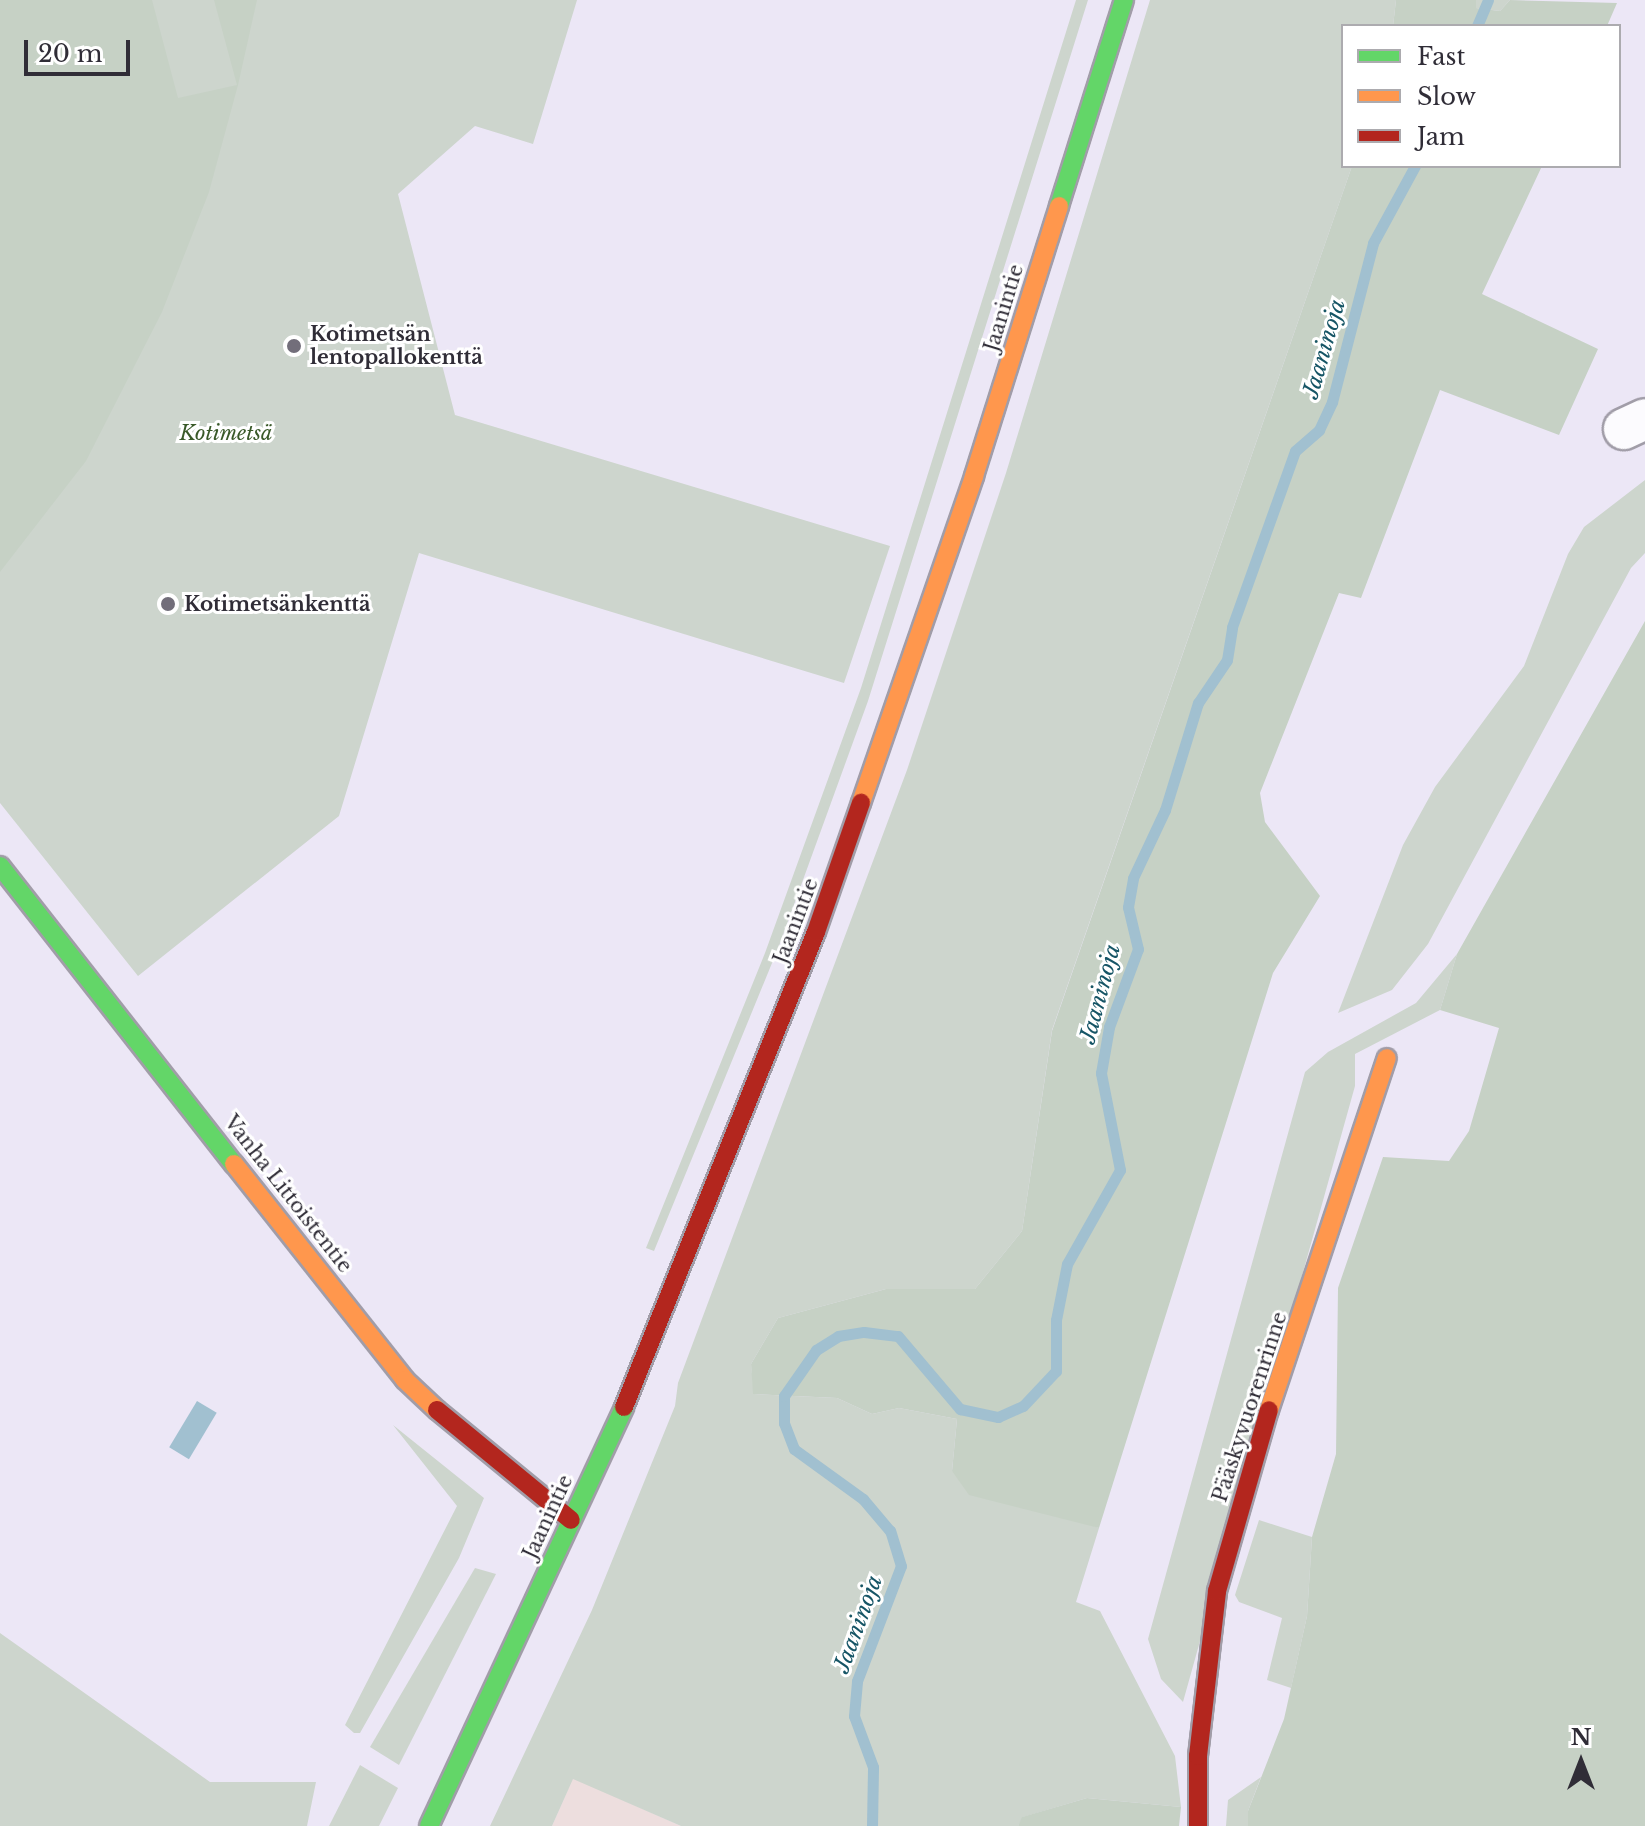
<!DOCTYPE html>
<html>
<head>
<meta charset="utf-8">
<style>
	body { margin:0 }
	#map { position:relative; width:1645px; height:1826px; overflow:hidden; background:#ece7f6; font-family:"Libre Baskerville",serif }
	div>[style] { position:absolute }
	.industrial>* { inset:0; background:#eddede }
	.green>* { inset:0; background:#cdd5cd }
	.forest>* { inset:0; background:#c6d1c5 }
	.water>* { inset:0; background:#a1c0d0; transform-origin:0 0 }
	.stream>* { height:11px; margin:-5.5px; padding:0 5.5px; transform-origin:5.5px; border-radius:5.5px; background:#a1c0d0 }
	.roads { filter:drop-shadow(2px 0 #a19da8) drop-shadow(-2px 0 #a19da8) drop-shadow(0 2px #a19da8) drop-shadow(0 -2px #a19da8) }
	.street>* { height:40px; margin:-20px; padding:0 20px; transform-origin:20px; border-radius:20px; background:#fcfbfe }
	.fast>* { height:18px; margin:-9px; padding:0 9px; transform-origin:9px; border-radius:9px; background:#63d668 }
	.slow>* { height:18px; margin:-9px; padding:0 9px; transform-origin:9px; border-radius:9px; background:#ff974d }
	.jam>* { height:18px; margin:-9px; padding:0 9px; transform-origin:9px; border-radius:9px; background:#b3261e }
	.dots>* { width:22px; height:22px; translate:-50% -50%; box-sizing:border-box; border:4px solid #fff; border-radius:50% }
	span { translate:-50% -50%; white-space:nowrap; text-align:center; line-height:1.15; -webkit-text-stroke:6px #fff; paint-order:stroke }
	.street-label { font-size:20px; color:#302d37 }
	.poi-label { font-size:20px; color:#302d37; font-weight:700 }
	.left { translate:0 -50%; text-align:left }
	.park-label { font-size:20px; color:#395928; font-style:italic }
	.water-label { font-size:22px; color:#165566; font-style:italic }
	.legend { position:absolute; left:1341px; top:24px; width:280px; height:144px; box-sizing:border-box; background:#fff; border:2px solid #acabaf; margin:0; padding:10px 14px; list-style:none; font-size:24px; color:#302d37 }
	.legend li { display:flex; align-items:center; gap:16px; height:40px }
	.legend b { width:40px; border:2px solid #acabaf }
	.north { position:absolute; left:1541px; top:1722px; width:80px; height:80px; -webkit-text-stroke:6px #fff; paint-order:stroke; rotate:0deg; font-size:22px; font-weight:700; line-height:32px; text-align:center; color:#302d37 }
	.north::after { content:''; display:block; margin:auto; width:28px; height:36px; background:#302d37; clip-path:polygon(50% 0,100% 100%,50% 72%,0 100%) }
	.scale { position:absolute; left:24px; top:40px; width:106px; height:36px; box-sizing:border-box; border:4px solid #302d37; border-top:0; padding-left:10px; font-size:24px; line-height:28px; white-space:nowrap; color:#302d37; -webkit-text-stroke:6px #fff; paint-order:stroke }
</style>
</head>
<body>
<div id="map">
	<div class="industrial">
		<div style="clip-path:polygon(573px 1778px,681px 1826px,552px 1826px)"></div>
	</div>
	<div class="green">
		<div style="clip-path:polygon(0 0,577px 0,533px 144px,475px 126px,398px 194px,455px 415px,890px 546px,844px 683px,419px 553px,339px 816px,138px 976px,0 803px)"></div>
		<div style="clip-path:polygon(1076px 0,1088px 0,868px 701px,779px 946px,654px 1251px,646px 1248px,765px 953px,861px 688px)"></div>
		<div style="clip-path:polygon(1150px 0,1396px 0,1393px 26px,1343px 26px,1343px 166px,1352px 166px,1052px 1030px,1022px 1231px,975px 1289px,886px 1289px,778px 1318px,751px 1364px,754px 1394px,837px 1398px,872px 1414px,899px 1408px,957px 1419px,952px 1471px,1099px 1528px,1076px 1602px,1100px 1611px,1175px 1756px,1181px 1807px,1087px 1798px,1023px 1817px,1018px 1826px,681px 1826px,573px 1779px,552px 1826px,490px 1826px,592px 1610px,675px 1406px,678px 1383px,907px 770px,1006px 473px)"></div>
		<div style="clip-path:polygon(1476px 0,1510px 0,1500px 11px,1476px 8px)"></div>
		<div style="clip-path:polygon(1645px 480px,1645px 553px,1631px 568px,1428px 944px,1392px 990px,1338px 1013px,1403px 845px,1435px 787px,1524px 666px,1568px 554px,1584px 527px)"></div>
		<div style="clip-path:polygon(1457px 954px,1440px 1010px,1355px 1054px,1355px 1086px,1183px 1702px,1161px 1679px,1148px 1639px,1305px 1072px,1328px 1052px,1416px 1003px)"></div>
		<div style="clip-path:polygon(393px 1425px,484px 1498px,459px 1558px,360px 1733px,354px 1733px,345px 1725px,457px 1506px)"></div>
		<div style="clip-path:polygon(1259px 1520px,1312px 1537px,1307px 1616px,1291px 1688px,1267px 1680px,1282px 1618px,1239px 1602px,1235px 1595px)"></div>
		<div style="clip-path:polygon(475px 1568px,496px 1574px,399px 1765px,370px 1747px)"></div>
		<div style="clip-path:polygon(0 1633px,210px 1782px,316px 1782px,307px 1826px,0 1826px)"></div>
		<div style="clip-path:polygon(360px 1765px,398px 1788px,379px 1826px,329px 1826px)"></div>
		<div style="clip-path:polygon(1261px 1777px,1248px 1811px,1248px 1826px,1226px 1826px,1228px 1800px)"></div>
	</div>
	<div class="forest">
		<div style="clip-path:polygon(0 0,152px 0,178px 98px,237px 85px,214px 0,257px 0,238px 85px,209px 192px,162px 312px,86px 461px,0 572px)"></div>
		<div style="clip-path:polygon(1396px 0,1476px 0,1476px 8px,1500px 11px,1510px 0,1617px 3px,1607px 26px,1393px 26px)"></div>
		<div style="clip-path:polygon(1352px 166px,1542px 166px,1482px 294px,1598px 349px,1559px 435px,1440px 390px,1361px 598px,1339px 593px,1260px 793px,1265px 822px,1320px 896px,1273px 973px,1099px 1528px,969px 1495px,952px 1471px,957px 1419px,899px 1408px,872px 1414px,837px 1398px,753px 1394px,751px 1364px,778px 1318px,886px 1289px,975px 1289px,1022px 1231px,1052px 1031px)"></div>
		<div style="clip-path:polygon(1645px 621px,1645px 1826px,1248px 1826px,1248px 1811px,1284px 1719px,1307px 1616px,1312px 1537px,1336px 1454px,1338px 1288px,1383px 1157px,1449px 1161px,1469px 1131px,1499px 1028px,1440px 1010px,1457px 954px)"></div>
		<div style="clip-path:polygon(1087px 1798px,1181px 1807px,1179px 1826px,1018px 1826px,1022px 1817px)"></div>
	</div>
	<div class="water">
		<div style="left:197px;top:1401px;width:23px;height:54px;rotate:31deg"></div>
	</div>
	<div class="stream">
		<div style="left:1477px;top:26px;width:28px;rotate:-67deg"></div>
		<div style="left:872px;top:1826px;width:59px;rotate:-89deg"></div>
		<div style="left:873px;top:1767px;width:54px;rotate:-110.4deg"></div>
		<div style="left:854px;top:1716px;width:35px;rotate:-85deg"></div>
		<div style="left:857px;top:1681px;width:123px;rotate:-69.1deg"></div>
		<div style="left:901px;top:1566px;width:37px;rotate:-107deg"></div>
		<div style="left:890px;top:1531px;width:42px;rotate:-130.2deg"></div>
		<div style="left:863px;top:1499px;width:85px;rotate:-144.1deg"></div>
		<div style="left:794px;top:1449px;width:28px;rotate:-111deg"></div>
		<div style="left:784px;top:1423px;width:27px;rotate:-90deg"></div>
		<div style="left:784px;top:1396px;width:56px;rotate:-55.2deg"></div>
		<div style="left:816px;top:1350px;width:26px;rotate:-32deg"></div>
		<div style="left:838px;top:1336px;width:26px;rotate:-9deg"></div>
		<div style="left:864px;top:1332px;width:34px;rotate:7deg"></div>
		<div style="left:898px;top:1336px;width:96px;rotate:49.7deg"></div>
		<div style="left:960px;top:1409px;width:39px;rotate:12deg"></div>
		<div style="left:998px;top:1417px;width:27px;rotate:-24deg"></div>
		<div style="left:1023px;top:1406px;width:48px;rotate:-46.7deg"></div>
		<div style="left:1056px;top:1371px;width:51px;rotate:-90deg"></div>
		<div style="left:1056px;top:1320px;width:57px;rotate:-78.9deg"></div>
		<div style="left:1067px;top:1264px;width:108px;rotate:-60.6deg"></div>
		<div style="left:1120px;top:1170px;width:99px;rotate:-101.1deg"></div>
		<div style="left:1101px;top:1073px;width:47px;rotate:-80.1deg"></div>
		<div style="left:1109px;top:1027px;width:83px;rotate:-69.6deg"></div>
		<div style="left:1138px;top:949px;width:43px;rotate:-103.4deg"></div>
		<div style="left:1128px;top:907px;width:29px;rotate:-80deg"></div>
		<div style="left:1133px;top:878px;width:75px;rotate:-64.8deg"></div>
		<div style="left:1165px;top:810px;width:112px;rotate:-72.9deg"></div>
		<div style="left:1198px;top:703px;width:52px;rotate:-56deg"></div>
		<div style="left:1227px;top:660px;width:33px;rotate:-81deg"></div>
		<div style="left:1232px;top:627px;width:187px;rotate:-70.3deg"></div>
		<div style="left:1295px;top:451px;width:32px;rotate:-41deg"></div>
		<div style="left:1319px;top:430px;width:31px;rotate:-65deg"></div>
		<div style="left:1332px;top:402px;width:164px;rotate:-75.5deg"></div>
		<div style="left:1373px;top:243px;width:88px;rotate:-61.4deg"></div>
	</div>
	<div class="roads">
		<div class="street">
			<div style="left:1624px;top:429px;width:23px;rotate:-25deg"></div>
		</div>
		<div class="fast">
			<div style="left:1059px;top:206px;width:216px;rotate:-72.5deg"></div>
			<div style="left:0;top:866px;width:379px;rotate:51.9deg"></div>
			<div style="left:429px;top:1826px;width:462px;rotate:-65deg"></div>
		</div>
		<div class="slow">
			<div style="left:861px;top:803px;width:346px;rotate:-70.9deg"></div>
			<div style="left:974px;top:476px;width:283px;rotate:-72.5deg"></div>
			<div style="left:234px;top:1164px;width:275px;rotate:51.6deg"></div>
			<div style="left:405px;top:1380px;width:44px;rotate:43.2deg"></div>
			<div style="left:1269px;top:1410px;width:371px;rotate:-71.5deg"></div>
		</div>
		<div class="jam">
			<div style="left:624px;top:1407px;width:512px;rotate:-67.99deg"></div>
			<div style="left:816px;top:932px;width:137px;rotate:-70.8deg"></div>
			<div style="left:437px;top:1410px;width:173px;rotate:39.4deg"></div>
			<div style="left:1198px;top:1826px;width:70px;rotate:-90deg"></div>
			<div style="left:1198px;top:1756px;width:166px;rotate:-83.4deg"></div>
			<div style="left:1217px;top:1591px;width:188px;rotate:-74deg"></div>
		</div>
	</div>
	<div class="dots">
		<div style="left:294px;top:346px;background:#726e7a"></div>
		<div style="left:168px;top:604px;background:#726e7a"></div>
	</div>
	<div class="street-label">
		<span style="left:1004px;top:308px;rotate:-73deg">Jaanintie</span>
		<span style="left:796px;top:921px;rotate:-69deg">Jaanintie</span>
		<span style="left:288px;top:1194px;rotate:52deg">Vanha Littoistentie</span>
		<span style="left:1250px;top:1407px;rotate:-72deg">Pääskyvuorenrinne</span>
		<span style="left:548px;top:1517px;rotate:-65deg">Jaanintie</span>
	</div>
	<div class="poi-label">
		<span class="left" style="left:310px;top:346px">Kotimetsän<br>lentopallokenttä</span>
		<span class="left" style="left:184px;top:604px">Kotimetsänkenttä</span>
	</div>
	<div class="park-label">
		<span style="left:226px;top:433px">Kotimetsä</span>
	</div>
	<div class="water-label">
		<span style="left:1324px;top:349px;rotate:-74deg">Jaaninoja</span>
		<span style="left:1100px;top:994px;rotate:-75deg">Jaaninoja</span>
		<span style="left:858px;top:1624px;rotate:-70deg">Jaaninoja</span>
	</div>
	<ul class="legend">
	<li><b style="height:10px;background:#63d668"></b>Fast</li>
	<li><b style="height:10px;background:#ff974d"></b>Slow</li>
	<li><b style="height:10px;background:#b3261e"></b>Jam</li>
	</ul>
	<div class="north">N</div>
	<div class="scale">20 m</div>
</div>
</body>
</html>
